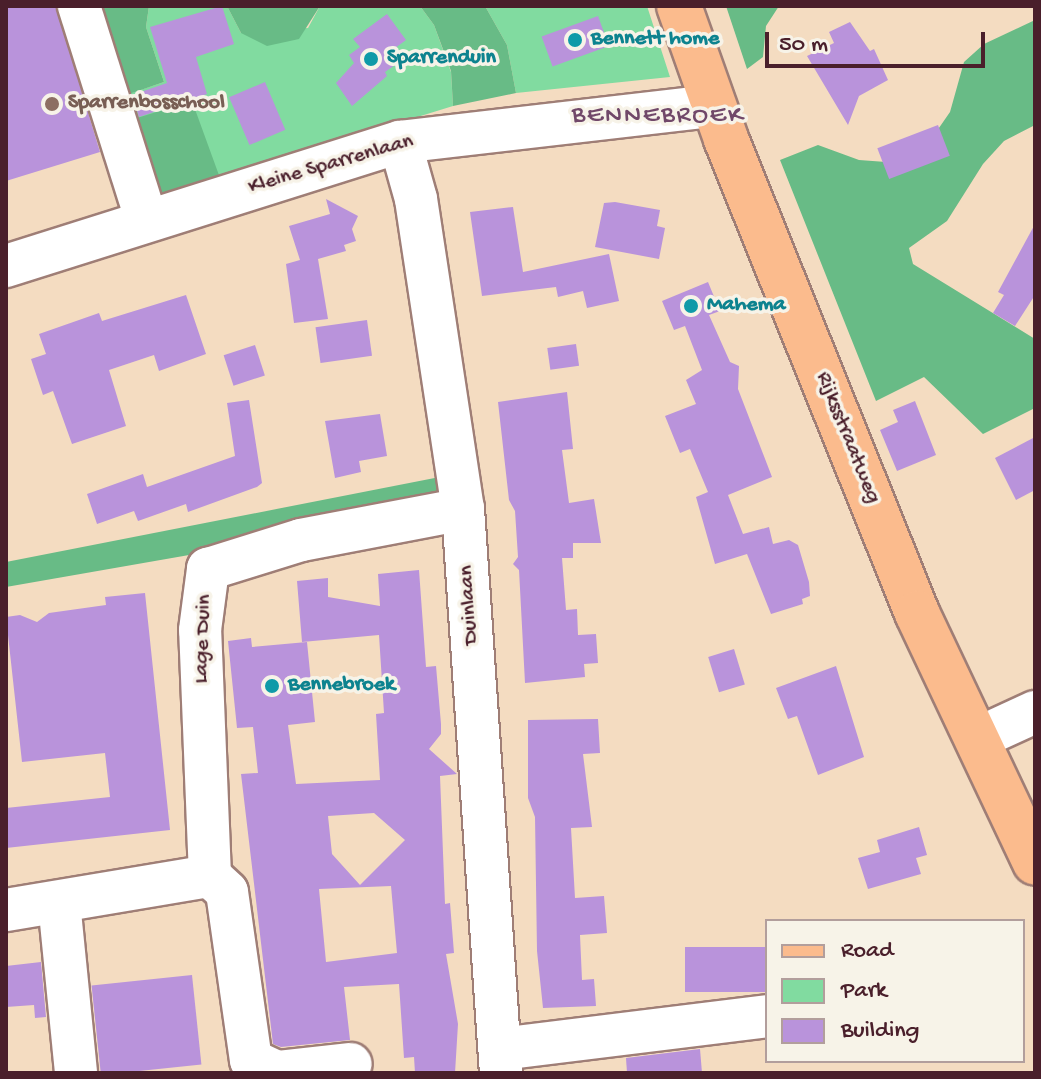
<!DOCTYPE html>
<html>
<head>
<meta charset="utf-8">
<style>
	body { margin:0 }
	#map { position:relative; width:1041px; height:1079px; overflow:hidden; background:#f4dcc1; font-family:"Gochi Hand",sans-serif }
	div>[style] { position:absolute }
	.green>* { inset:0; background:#81dba0 }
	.forest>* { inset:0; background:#68bb86 }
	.building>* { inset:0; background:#b993db; transform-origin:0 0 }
	.roads { filter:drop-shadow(2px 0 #9f7e76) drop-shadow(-2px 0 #9f7e76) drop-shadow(0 2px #9f7e76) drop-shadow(0 -2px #9f7e76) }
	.minor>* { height:42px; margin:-21px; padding:0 21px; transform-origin:21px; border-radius:21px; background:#fff }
	.major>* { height:44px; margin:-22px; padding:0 22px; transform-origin:22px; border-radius:22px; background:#fbbb8d }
	.dots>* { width:22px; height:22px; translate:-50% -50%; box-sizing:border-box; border:4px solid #f7f3e8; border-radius:50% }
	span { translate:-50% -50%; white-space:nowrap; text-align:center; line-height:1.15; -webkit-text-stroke:7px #f7f3e8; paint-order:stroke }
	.culture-label { font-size:22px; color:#0d838f; font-weight:700 }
	.left { translate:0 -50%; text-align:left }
	.education-label { font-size:22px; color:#785e54; font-weight:700 }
	.street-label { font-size:22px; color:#4a1f2b }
	.quarter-label { font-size:26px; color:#714869; letter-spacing:2px }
	.frame { position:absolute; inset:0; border:8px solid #4a1f2b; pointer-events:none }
	.legend { position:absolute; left:765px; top:919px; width:260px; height:144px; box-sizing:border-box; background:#f7f3e8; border:2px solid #b29e9c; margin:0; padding:10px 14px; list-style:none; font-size:24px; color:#4a1f2b }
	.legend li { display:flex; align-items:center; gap:16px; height:40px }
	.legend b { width:40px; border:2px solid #b29e9c }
	.scale { position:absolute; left:765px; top:32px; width:220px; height:36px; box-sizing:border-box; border:4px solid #4a1f2b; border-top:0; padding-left:10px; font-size:24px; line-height:28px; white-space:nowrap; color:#4a1f2b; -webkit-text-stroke:6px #f7f3e8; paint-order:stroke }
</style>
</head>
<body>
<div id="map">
	<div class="green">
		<div style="clip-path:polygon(149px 6px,227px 6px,241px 33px,308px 28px,320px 6px,420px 6px,434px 25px,451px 72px,453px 106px,220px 178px,138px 119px,128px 94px,164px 82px,146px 27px)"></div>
		<div style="clip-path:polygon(485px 6px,647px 6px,670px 77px,516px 93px,507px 45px)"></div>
	</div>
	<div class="forest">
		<div style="clip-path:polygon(89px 6px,149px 6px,146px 27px,164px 82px,129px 94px,137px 118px,192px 101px,220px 178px,152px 201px)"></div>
		<div style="clip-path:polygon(227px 6px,320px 6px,299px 39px,267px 46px,241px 33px)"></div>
		<div style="clip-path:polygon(420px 6px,485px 6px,507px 45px,516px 93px,453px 106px,451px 71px,434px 25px)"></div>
		<div style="clip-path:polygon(726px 6px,779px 6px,766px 26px,763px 57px,747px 69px)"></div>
		<div style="clip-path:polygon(1035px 20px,1035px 125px,1004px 141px,983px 164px,947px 221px,909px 248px,913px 264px,1035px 339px,1035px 408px,983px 434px,924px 377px,876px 401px,780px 160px,818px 145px,859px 160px,886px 162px,932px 138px,950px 112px,964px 62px,984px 44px)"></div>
		<div style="clip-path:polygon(450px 475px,452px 499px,212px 551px,6px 587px,6px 562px)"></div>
	</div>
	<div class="building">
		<div style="clip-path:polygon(6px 6px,56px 6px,100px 152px,6px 181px)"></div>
		<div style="clip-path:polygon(222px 6px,234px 44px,196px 57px,207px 94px,139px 117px,132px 95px,167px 83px,150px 27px)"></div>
		<div style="clip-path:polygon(387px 14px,406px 40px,387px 54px,395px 65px,385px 72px,387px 76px,352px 106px,336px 83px,354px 63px,349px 55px,360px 47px,353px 39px)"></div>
		<div style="left:598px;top:16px;width:32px;height:60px;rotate:70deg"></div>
		<div style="clip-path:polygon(850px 22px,870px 51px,874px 49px,888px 80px,859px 96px,848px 125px,807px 56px,834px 43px,829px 32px)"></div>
		<div style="left:265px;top:82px;width:52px;height:39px;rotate:67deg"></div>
		<div style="left:938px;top:125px;width:33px;height:65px;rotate:69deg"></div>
		<div style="clip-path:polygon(326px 199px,358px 216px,352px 229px,356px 241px,344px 245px,346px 251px,318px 259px,328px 319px,294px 323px,286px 264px,300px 260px,289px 226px,330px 214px)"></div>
		<div style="clip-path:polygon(615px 202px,660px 210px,657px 226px,665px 228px,659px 259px,595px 247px,604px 203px)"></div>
		<div style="clip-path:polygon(513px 207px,523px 272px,609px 254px,619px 301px,587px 308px,583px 291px,558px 297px,556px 287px,482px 296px,470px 212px)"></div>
		<div style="clip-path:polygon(1035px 224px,1035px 295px,1015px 326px,993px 313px,1004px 295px,998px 292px)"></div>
		<div style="clip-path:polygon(708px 282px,720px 311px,709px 315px,730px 362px,739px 366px,738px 389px,772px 477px,728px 495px,743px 534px,769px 527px,773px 544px,789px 540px,798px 545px,809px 582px,810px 596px,802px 599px,803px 604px,771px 614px,747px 554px,715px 564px,696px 497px,708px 492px,690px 449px,680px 453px,665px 416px,696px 404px,686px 380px,702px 370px,685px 326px,674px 330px,662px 301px)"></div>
		<div style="clip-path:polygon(186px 295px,206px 354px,159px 371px,154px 355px,109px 370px,126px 426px,72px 444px,53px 391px,43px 395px,31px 359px,46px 354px,39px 334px,99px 313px,102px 321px)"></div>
		<div style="left:367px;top:320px;width:36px;height:52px;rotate:82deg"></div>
		<div style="left:576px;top:344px;width:22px;height:29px;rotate:82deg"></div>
		<div style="left:255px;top:345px;width:32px;height:33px;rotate:72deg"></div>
		<div style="clip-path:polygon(567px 392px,573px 449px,562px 450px,569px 503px,594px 499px,601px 543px,573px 543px,573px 558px,562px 558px,566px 610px,577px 609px,578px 635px,596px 634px,598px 663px,584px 664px,585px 677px,525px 683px,519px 570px,513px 564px,518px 557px,515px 511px,509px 500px,498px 402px)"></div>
		<div style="clip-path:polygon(249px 400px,262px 483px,257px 487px,188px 512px,186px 504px,138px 521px,134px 511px,97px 524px,87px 494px,143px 474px,147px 487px,235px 456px,227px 403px)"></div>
		<div style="clip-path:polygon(915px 401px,936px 455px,897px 471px,880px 430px,898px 422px,893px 410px)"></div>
		<div style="clip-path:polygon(380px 414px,387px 456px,359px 461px,361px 472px,335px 478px,325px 421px)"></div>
		<div style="clip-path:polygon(1035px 437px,1035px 490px,1016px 500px,995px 458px)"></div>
		<div style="clip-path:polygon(evenodd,419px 570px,426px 667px,436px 666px,441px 724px,441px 734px,429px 749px,457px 774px,440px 776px,445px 904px,450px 903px,454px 953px,446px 954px,458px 1024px,455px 1073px,415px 1073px,414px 1057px,404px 1058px,399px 984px,344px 987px,350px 1040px,281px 1047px,273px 1044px,241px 774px,258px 773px,253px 727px,237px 728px,228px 641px,251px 638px,252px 647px,307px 642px,315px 722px,288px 725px,296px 784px,380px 780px,376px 714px,384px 713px,379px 635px,302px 642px,297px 581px,328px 578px,328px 597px,380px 606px,378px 574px,419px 570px,374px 813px,405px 840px,360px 885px,332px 854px,328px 816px,374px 813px,419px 570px,391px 886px,397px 953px,326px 962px,319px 889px,391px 886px)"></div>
		<div style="clip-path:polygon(145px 593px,170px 830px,6px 848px,6px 808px,110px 797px,105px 753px,22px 762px,6px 617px,20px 615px,37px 622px,49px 613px,106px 605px,105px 597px)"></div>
		<div style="left:734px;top:649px;width:37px;height:27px;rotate:73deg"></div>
		<div style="clip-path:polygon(836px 666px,864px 757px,818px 775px,797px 716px,788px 719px,776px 688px)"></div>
		<div style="clip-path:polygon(598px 719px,600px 753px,583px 754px,592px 827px,571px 828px,575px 898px,604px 896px,607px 933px,580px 935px,582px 980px,594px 979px,596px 1006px,543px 1008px,537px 951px,535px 817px,528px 798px,528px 720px)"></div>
		<div style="clip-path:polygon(919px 827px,927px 855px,916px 858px,921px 874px,868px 889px,858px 858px,880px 852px,877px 840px)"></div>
		<div style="left:767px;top:947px;width:45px;height:82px;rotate:90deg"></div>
		<div style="clip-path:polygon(41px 962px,46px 1017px,35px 1018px,34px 1005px,6px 1007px,6px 966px)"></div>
		<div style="left:192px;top:975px;width:90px;height:101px;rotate:84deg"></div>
		<div style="clip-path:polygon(700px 1049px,702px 1073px,627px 1073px,626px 1058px)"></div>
	</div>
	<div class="roads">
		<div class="minor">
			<div style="left:79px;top:6px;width:223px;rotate:72.5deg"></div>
			<div style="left:400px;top:142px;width:59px;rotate:74.3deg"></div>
			<div style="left:416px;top:199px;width:314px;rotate:81.4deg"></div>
			<div style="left:463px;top:509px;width:565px;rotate:86.15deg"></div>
			<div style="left:6px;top:266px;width:413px;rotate:-17.5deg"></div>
			<div style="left:400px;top:142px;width:315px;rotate:-6.6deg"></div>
			<div style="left:998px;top:729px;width:41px;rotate:-24.7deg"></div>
			<div style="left:210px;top:876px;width:23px;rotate:43deg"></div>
			<div style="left:227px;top:892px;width:170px;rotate:81.9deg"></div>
			<div style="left:251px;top:1060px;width:29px;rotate:25deg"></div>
			<div style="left:277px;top:1072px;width:74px;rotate:-6.2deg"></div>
			<div style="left:59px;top:902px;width:172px;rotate:84.3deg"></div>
			<div style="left:6px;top:910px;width:207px;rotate:-9.5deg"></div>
			<div style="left:210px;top:876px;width:246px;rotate:-92.3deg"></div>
			<div style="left:200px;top:630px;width:62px;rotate:-82.5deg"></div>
			<div style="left:208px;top:569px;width:97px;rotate:-17.3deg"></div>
			<div style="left:301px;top:540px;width:165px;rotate:-10.8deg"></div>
			<div style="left:500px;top:1049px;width:269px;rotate:-7deg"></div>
		</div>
		<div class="major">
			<div style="left:679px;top:6px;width:141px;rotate:70.5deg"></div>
			<div style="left:726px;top:139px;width:511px;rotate:68.05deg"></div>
			<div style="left:917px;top:613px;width:276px;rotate:64.7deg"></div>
		</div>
	</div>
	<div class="dots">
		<div style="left:575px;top:40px;background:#0f9aa8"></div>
		<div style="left:371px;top:59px;background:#0f9aa8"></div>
		<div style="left:52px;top:104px;background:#8d6e63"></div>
		<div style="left:691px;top:306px;background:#0f9aa8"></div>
		<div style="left:272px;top:686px;background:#0f9aa8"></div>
	</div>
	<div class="culture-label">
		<span class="left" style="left:591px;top:40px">Bennett home</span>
		<span class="left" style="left:387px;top:59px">Sparrenduin</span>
		<span class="left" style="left:707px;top:306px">Mahema</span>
		<span class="left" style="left:288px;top:686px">Bennebroek</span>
	</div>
	<div class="education-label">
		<span class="left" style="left:68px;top:104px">Sparrenbosschool</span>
	</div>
	<div class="street-label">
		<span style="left:331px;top:165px;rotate:-16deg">Kleine Sparrenlaan</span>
		<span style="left:847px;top:438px;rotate:68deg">Rijksstraatweg</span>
		<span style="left:470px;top:605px;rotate:-94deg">Duinlaan</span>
		<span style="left:204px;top:639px;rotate:-88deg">Lage Duin</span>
	</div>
	<div class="quarter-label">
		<span style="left:658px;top:117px">BENNEBROEK</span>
	</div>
	<div class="frame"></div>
	<ul class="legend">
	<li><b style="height:10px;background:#fbbb8d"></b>Road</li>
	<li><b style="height:22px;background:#81dba0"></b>Park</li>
	<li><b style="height:22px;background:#b993db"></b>Building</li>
	</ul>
	<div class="scale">50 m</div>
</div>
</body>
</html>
